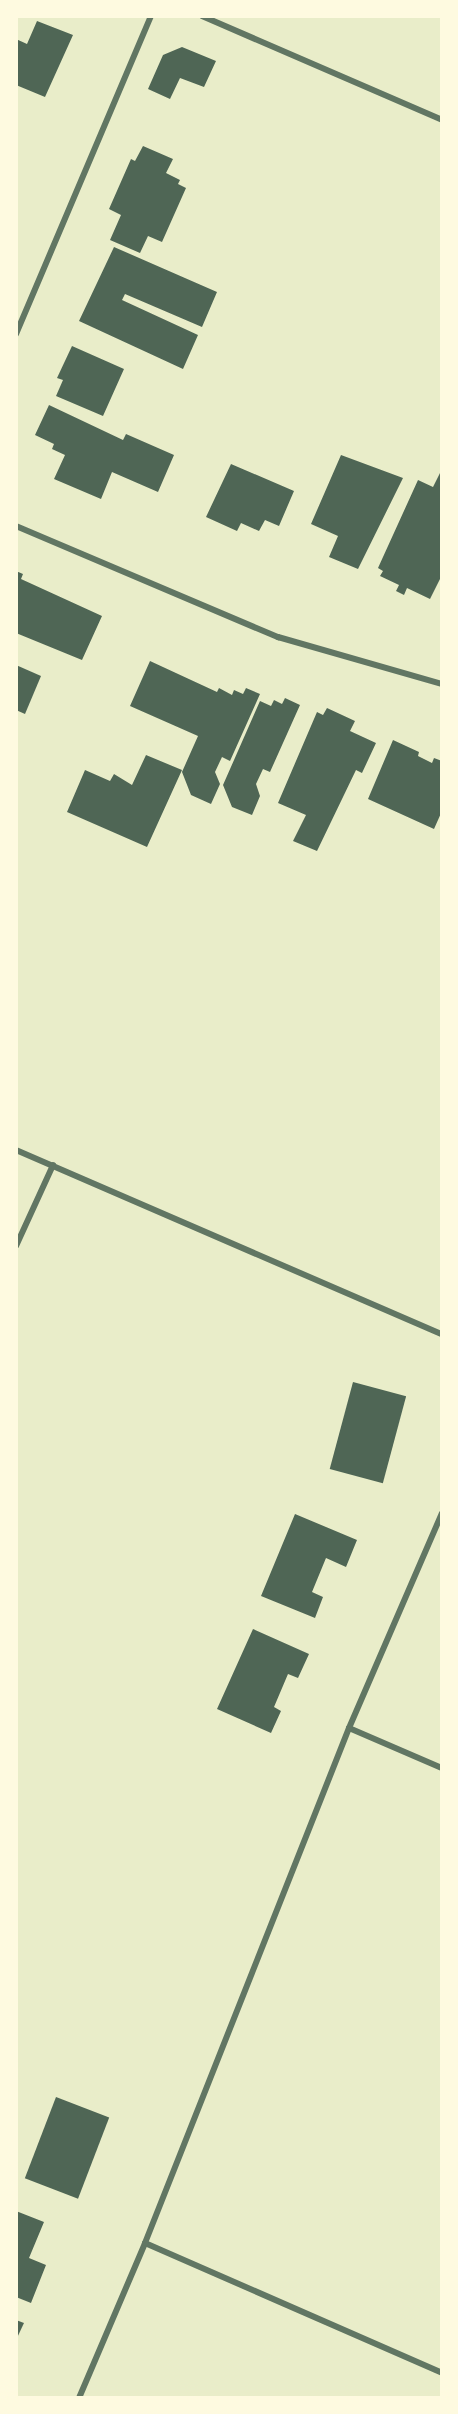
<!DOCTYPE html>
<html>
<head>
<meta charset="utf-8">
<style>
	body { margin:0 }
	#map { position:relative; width:458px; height:2414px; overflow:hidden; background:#e9edc9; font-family:Lato,sans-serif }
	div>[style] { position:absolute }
	.building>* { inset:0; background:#4f6655; transform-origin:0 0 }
	.minor>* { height:6px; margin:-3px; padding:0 3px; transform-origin:3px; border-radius:3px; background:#617663 }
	span { translate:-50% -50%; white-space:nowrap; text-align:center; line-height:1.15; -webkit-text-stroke:5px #fefae0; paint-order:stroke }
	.frame { position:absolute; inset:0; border:18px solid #fefae0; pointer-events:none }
</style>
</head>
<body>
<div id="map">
	<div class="building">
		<div style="clip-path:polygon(37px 21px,73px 35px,45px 97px,16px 85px,16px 39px,27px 44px)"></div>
		<div style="clip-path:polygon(182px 47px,216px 61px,204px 87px,180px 78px,170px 99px,148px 89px,163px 55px)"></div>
		<div style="clip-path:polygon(143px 146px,173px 159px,166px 173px,180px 180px,178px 184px,186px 188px,162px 242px,148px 236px,140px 253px,110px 240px,121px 215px,109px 209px,131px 159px,135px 161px)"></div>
		<div style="clip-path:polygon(114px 247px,217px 292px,202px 327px,125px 294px,122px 300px,198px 335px,183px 369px,79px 321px)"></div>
		<div style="clip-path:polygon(72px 346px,124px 369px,103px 416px,56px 396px,63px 380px,57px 378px)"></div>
		<div style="clip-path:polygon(49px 405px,123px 440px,126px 434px,174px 455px,158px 492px,112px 472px,101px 499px,54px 479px,65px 455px,52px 449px,54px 444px,35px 435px)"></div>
		<div style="clip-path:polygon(341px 455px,403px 478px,358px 569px,329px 557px,338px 536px,311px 524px)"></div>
		<div style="clip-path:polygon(231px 464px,294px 491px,279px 526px,265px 520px,259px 531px,241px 523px,237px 531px,206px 517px)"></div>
		<div style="clip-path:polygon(442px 469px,442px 575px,430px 599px,407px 588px,404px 595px,396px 591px,399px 585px,380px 576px,383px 571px,378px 568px,418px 480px,433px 487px)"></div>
		<div style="clip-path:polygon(16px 571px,23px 574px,21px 579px,102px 616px,82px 660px,16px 633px)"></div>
		<div style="clip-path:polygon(150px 661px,217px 692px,219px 688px,232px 695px,234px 690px,243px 694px,246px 688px,260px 694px,230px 761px,222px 757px,215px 772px,220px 784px,211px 804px,191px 795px,182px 772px,198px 736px,130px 706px)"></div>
		<div style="clip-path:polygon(16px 665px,41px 676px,25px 714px,16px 710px)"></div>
		<div style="clip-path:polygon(285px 698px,300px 705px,270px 772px,263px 769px,256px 784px,260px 796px,252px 815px,232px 807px,223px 785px,260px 701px,271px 706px,274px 700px,282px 704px)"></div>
		<div style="clip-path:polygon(327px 708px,355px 721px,350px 731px,376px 743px,362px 773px,356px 770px,317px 851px,293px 841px,306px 815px,278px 803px,317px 712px,323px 715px)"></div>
		<div style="clip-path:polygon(393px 740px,419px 752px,418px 756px,432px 763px,434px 758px,442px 761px,442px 811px,434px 829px,368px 799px)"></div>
		<div style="clip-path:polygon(146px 755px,182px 770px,147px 847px,67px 812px,85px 770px,110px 781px,114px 774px,132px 785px)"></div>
		<div style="left:353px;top:1382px;width:55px;height:90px;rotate:15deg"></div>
		<div style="clip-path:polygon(295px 1514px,357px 1540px,346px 1567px,326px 1558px,312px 1592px,323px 1597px,315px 1618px,261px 1596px)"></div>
		<div style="clip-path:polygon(253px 1629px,309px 1654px,298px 1678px,288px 1674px,274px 1707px,281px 1711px,271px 1733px,217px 1709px)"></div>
		<div style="left:56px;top:2097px;width:57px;height:87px;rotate:21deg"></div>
		<div style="clip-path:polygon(16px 2211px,44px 2222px,29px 2258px,46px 2265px,31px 2303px,16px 2297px)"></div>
		<div style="clip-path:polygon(16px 2320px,24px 2323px,16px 2340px)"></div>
	</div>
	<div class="minor">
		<div style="left:202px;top:16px;width:262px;rotate:23.4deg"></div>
		<div style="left:16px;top:334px;width:345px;rotate:-67deg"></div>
		<div style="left:16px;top:526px;width:285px;rotate:23deg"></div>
		<div style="left:278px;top:637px;width:171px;rotate:16deg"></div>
		<div style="left:16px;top:1150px;width:464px;rotate:23.4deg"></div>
		<div style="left:16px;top:1246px;width:89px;rotate:-65.4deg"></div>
		<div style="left:349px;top:1728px;width:101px;rotate:23.3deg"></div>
		<div style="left:145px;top:2243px;width:324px;rotate:23.6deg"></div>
		<div style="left:79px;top:2398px;width:168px;rotate:-66.9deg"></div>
		<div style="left:145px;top:2243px;width:554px;rotate:-68.39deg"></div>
		<div style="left:349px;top:1728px;width:234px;rotate:-66.6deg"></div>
	</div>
	<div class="frame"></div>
</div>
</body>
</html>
